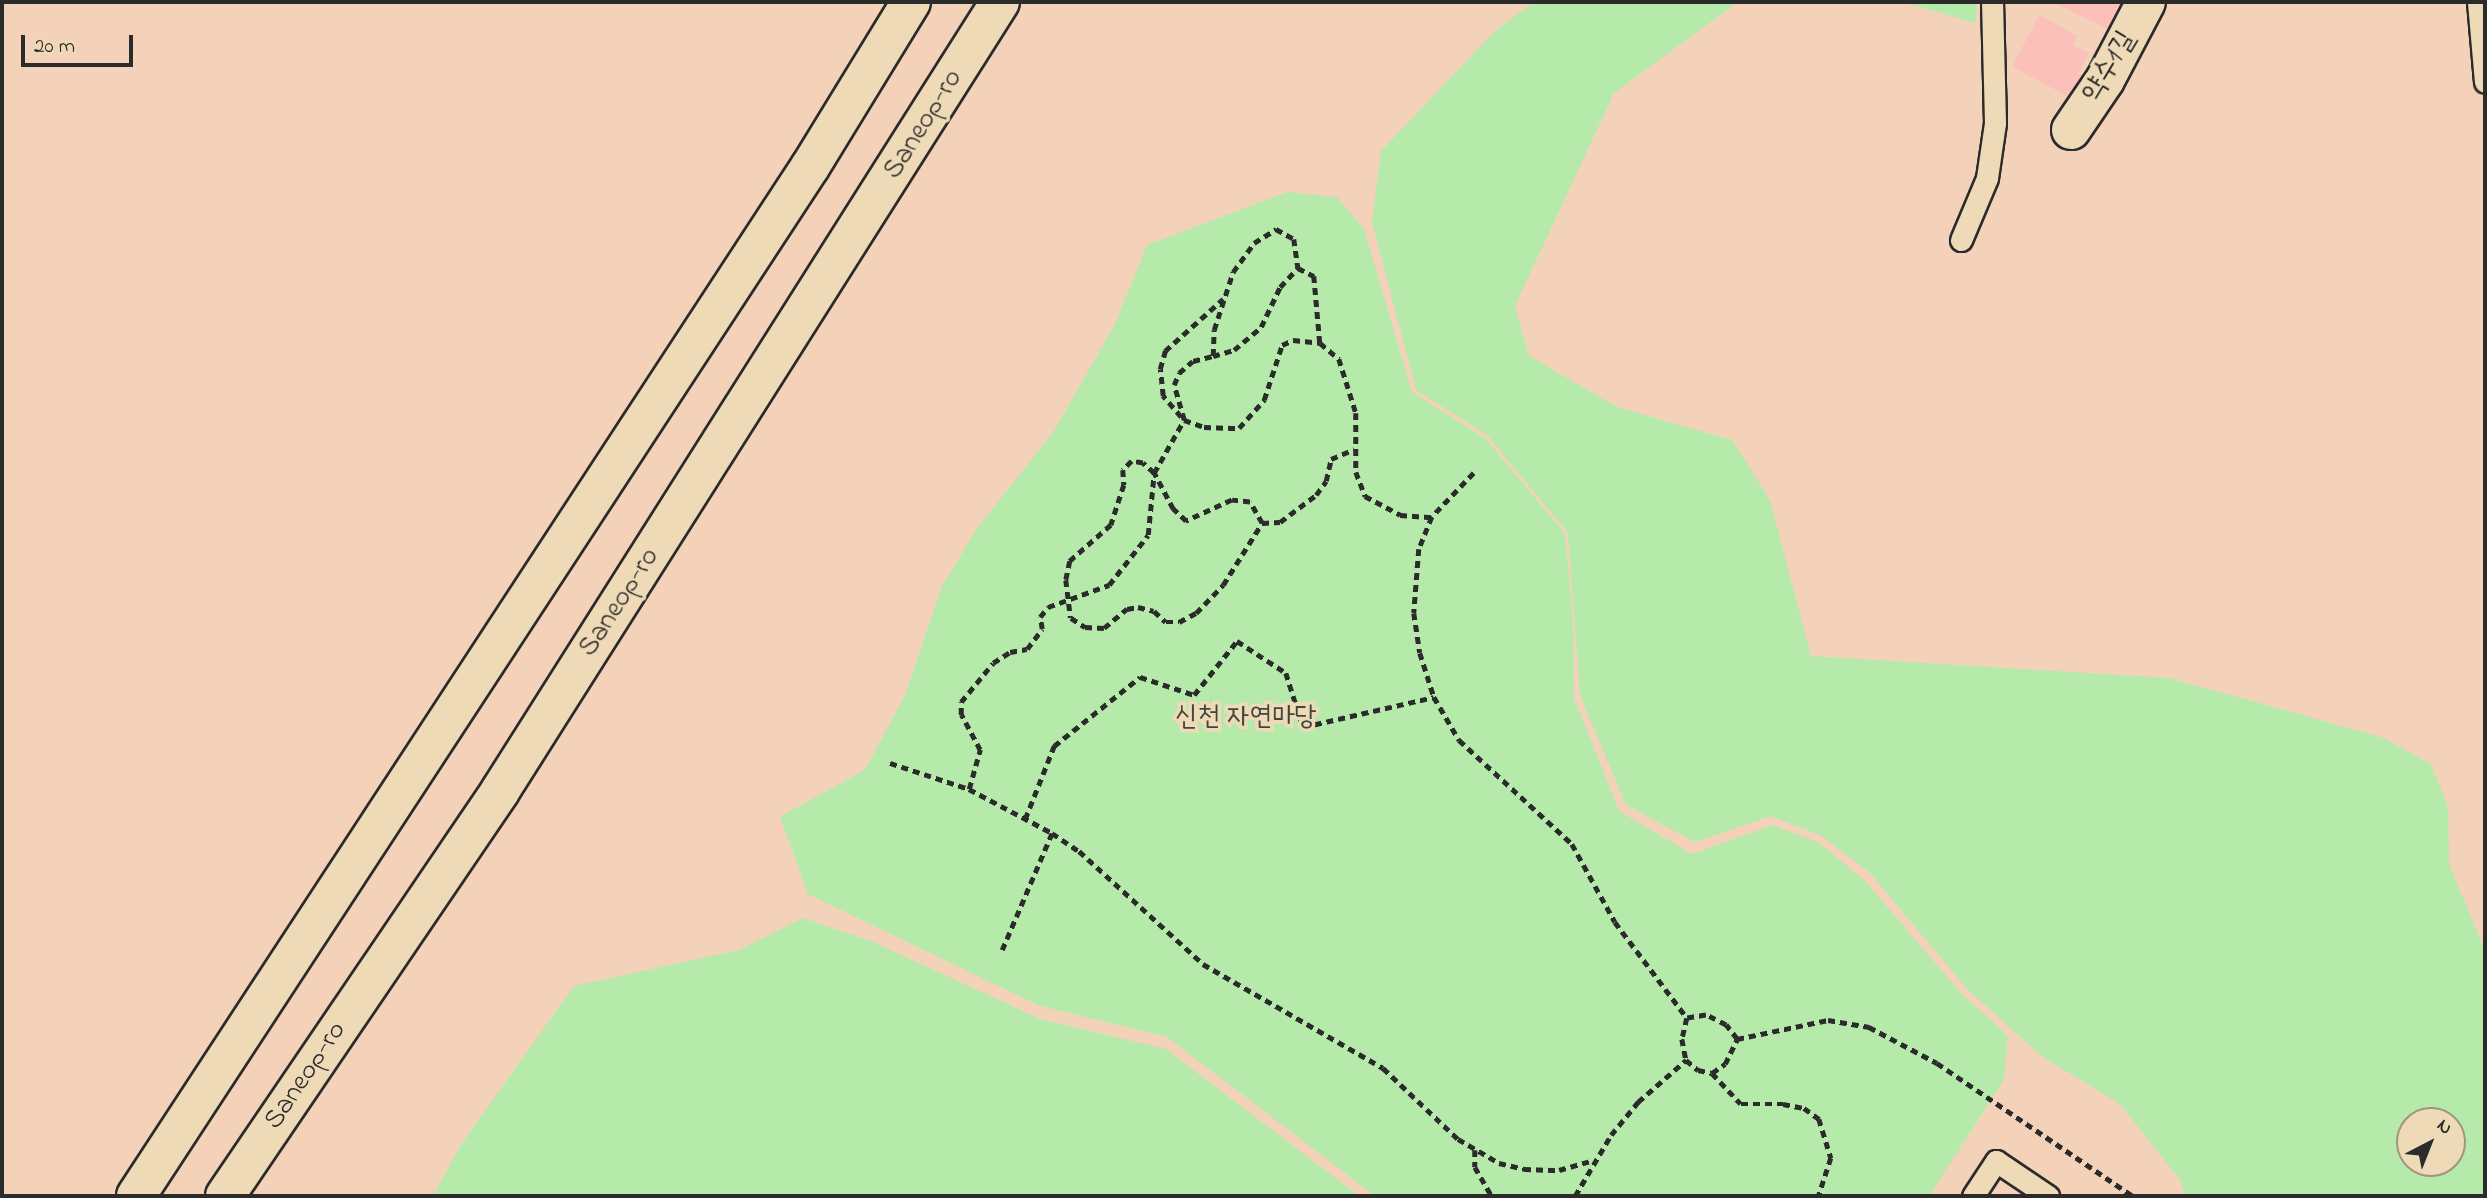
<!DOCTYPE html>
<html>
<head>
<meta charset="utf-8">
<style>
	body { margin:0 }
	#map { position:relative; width:2487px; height:1198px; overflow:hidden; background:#f3d2b9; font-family:"Indie Flower","Poor Story",sans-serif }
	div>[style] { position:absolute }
	.green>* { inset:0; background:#b6eaab }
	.building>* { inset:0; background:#fcc0ba }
	.path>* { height:4.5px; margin-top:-2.25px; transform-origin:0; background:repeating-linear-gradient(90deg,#2b2b2b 0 7px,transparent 0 12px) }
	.roads { filter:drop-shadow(2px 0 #2b2b2b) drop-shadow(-2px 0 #2b2b2b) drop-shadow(0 2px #2b2b2b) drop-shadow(0 -2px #2b2b2b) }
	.service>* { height:21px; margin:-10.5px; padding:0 10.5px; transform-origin:10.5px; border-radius:10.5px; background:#efdab8 }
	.minor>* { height:38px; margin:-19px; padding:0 19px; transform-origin:19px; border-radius:19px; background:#efdab8 }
	.secondary>* { height:38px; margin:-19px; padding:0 19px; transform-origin:19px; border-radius:19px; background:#efdab8 }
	span { translate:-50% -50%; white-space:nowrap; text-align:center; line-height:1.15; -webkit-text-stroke:7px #efdab8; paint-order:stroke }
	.street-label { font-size:28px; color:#2b2b2b }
	.park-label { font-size:28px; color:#40483e }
	.frame { position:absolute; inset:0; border:4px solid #2b2b2b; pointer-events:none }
	.north { position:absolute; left:2396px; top:1107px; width:70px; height:70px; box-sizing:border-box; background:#efdab8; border:2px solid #a19480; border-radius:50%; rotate:42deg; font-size:19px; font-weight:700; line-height:28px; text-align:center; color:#2b2b2b }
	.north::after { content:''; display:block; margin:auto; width:24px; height:32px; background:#2b2b2b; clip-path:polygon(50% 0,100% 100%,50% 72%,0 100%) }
	.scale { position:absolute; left:21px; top:35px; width:112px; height:32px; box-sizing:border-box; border:4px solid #2b2b2b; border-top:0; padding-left:9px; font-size:21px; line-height:24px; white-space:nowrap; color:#2b2b2b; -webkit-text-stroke:5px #efdab8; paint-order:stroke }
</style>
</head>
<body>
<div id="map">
	<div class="green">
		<div style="clip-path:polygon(evenodd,1534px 2px,1738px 2px,1614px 93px,1515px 306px,1529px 356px,1617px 407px,1732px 440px,1770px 500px,1811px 656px,2169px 678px,2381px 737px,2431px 764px,2448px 806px,2449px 864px,2485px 951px,2485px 1196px,2186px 1196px,2178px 1177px,2120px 1104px,2043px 1057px,1968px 990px,1871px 874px,1822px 836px,1771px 816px,1695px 842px,1626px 805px,1580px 695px,1568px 533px,1487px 435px,1416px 390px,1372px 222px,1381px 151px,1495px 31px,1534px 2px,2410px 1121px,2452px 1121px,2452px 1163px,2410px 1163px,2410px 1121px)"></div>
		<div style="clip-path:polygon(1902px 2px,1977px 2px,1975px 23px)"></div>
		<div style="clip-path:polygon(1287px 192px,1337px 197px,1364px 229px,1412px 392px,1486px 439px,1565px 534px,1573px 623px,1574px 698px,1619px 811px,1692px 854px,1773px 825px,1819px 843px,1864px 880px,1962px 994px,2008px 1036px,2004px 1080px,1929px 1196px,1375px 1196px,1167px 1037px,1040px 1006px,808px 894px,780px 817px,865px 770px,906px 693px,942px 586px,976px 530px,1054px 431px,1115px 324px,1147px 245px)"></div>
		<div style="clip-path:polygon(803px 918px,871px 941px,1040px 1019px,1166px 1049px,1359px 1196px,433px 1196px,462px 1143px,574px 986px,739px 950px)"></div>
	</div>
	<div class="building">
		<div style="clip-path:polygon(2052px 2px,2131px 2px,2116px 33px)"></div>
		<div style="clip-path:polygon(2039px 15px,2078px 36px,2073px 45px,2089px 53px,2078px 74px,2088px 79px,2077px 101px,2012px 67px)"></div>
	</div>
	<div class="path">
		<div style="left:1213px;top:356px;width:22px;rotate:-16deg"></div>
		<div style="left:1234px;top:350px;width:35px;rotate:-40deg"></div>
		<div style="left:1261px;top:327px;width:44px;rotate:-64.6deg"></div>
		<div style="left:1280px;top:287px;width:26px;rotate:-47deg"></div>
		<div style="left:1181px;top:417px;width:28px;rotate:-131deg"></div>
		<div style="left:1163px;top:396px;width:27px;rotate:-96deg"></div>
		<div style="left:1160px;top:369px;width:19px;rotate:-74deg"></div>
		<div style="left:1165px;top:351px;width:78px;rotate:-41.9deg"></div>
		<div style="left:1184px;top:420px;width:36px;rotate:-106deg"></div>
		<div style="left:1174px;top:385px;width:13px;rotate:-67deg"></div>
		<div style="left:1179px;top:373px;width:18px;rotate:-41deg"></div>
		<div style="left:1193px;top:361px;width:21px;rotate:-14deg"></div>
		<div style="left:1213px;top:356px;width:26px;rotate:-88deg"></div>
		<div style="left:1214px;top:330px;width:61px;rotate:-71.9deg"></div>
		<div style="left:1233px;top:272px;width:36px;rotate:-54deg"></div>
		<div style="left:1254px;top:243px;width:26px;rotate:-32deg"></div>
		<div style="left:1276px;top:229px;width:21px;rotate:29deg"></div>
		<div style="left:1294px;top:239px;width:29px;rotate:82deg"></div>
		<div style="left:1298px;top:268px;width:18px;rotate:27deg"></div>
		<div style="left:1314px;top:276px;width:67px;rotate:84.9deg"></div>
		<div style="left:1474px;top:473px;width:61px;rotate:133.7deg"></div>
		<div style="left:1432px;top:517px;width:35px;rotate:112deg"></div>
		<div style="left:1419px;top:549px;width:64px;rotate:94.5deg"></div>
		<div style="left:1414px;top:613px;width:40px;rotate:81.5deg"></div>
		<div style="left:1420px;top:653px;width:46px;rotate:72.3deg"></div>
		<div style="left:1434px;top:697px;width:50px;rotate:59.8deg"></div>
		<div style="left:1459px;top:740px;width:154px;rotate:42.6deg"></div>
		<div style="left:1572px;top:844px;width:89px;rotate:61.1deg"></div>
		<div style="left:1615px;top:922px;width:120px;rotate:53.1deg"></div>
		<div style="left:1687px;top:1018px;width:22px;rotate:103deg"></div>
		<div style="left:1682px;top:1039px;width:21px;rotate:79deg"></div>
		<div style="left:1686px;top:1060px;width:16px;rotate:40deg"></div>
		<div style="left:1698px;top:1070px;width:14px;rotate:12deg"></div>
		<div style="left:1712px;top:1073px;width:16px;rotate:-35deg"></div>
		<div style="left:1725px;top:1064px;width:28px;rotate:-64deg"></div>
		<div style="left:1737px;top:1039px;width:18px;rotate:-128deg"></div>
		<div style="left:1726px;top:1025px;width:22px;rotate:-153deg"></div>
		<div style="left:1706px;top:1015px;width:19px;rotate:171deg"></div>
		<div style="left:1262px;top:523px;width:24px;rotate:-120deg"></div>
		<div style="left:1250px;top:502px;width:18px;rotate:-174deg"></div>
		<div style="left:1232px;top:500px;width:51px;rotate:155.5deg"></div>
		<div style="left:1186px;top:521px;width:18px;rotate:-137deg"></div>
		<div style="left:1173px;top:509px;width:41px;rotate:-117.8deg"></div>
		<div style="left:1154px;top:473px;width:15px;rotate:-138deg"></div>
		<div style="left:1143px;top:463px;width:11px;rotate:-170deg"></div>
		<div style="left:1132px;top:461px;width:13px;rotate:135deg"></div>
		<div style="left:1123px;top:470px;width:15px;rotate:86deg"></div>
		<div style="left:1124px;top:485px;width:42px;rotate:108deg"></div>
		<div style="left:1111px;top:525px;width:55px;rotate:138.7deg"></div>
		<div style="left:1070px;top:561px;width:19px;rotate:102deg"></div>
		<div style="left:1066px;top:580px;width:38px;rotate:83deg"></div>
		<div style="left:1071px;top:618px;width:17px;rotate:33deg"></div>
		<div style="left:1085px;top:627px;width:19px;rotate:3deg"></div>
		<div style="left:1104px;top:628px;width:30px;rotate:-40deg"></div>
		<div style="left:1127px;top:609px;width:11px;rotate:-10deg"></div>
		<div style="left:1138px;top:607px;width:16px;rotate:14deg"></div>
		<div style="left:1154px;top:611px;width:16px;rotate:43deg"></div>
		<div style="left:1166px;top:622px;width:13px"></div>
		<div style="left:1179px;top:622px;width:19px;rotate:-28deg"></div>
		<div style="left:1196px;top:613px;width:39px;rotate:-46deg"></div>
		<div style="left:1223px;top:585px;width:73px;rotate:-57.8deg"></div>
		<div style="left:1262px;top:523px;width:18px;rotate:-3deg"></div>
		<div style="left:1280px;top:522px;width:45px;rotate:-36.9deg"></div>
		<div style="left:1316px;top:495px;width:17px;rotate:-54deg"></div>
		<div style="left:1326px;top:481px;width:23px;rotate:-77deg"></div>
		<div style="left:1331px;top:459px;width:25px;rotate:-23deg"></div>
		<div style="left:890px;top:763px;width:83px;rotate:18.2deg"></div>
		<div style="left:969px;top:789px;width:94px;rotate:27.9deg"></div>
		<div style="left:969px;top:789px;width:41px;rotate:-74.2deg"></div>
		<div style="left:980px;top:750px;width:40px;rotate:-118deg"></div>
		<div style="left:961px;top:715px;width:13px;rotate:-90deg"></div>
		<div style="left:961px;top:702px;width:50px;rotate:-50.6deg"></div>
		<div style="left:993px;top:663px;width:20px;rotate:-33deg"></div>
		<div style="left:1010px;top:652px;width:17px;rotate:-10deg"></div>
		<div style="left:1027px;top:649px;width:25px;rotate:-53deg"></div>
		<div style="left:1042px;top:629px;width:12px;rotate:-99deg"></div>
		<div style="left:1040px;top:617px;width:13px;rotate:-51deg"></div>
		<div style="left:1048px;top:607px;width:65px;rotate:-19.8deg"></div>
		<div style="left:1109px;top:585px;width:63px;rotate:-52deg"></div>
		<div style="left:1148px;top:535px;width:62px;rotate:-84.5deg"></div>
		<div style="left:1154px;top:473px;width:61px;rotate:-60.5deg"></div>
		<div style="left:1184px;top:420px;width:21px;rotate:19deg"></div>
		<div style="left:1204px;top:427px;width:35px;rotate:2deg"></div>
		<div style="left:1239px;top:428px;width:38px;rotate:-48deg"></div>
		<div style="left:1264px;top:400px;width:58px;rotate:-71.9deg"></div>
		<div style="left:1282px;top:345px;width:12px;rotate:-24deg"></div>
		<div style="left:1293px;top:340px;width:27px;rotate:6deg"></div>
		<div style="left:1320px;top:343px;width:25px;rotate:40deg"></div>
		<div style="left:1339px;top:359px;width:57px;rotate:72.5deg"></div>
		<div style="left:1356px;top:413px;width:59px;rotate:90deg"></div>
		<div style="left:1356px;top:472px;width:26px;rotate:69deg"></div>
		<div style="left:1365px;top:496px;width:40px;rotate:28deg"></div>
		<div style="left:1400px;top:515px;width:32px;rotate:4deg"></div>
		<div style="left:1025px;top:819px;width:79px;rotate:-68.3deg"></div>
		<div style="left:1054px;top:746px;width:110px;rotate:-38.7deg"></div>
		<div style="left:1140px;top:677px;width:57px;rotate:18.4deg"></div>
		<div style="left:1194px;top:695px;width:69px;rotate:-51.5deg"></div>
		<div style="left:1237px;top:641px;width:59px;rotate:33.1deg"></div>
		<div style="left:1286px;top:673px;width:57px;rotate:72.5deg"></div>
		<div style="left:1303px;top:727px;width:134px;rotate:-12.9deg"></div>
		<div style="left:1002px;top:950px;width:127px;rotate:-66.9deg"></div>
		<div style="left:1052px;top:833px;width:32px;rotate:34deg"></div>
		<div style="left:1079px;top:851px;width:168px;rotate:42.3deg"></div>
		<div style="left:1203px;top:964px;width:208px;rotate:30deg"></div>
		<div style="left:1383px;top:1068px;width:103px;rotate:43.4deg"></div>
		<div style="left:1458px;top:1139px;width:48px;rotate:30.3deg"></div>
		<div style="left:1499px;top:1163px;width:26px;rotate:13deg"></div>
		<div style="left:1524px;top:1169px;width:35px;rotate:2deg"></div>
		<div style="left:1559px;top:1170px;width:35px;rotate:-16deg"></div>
		<div style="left:1737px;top:1039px;width:93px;rotate:-11.8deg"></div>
		<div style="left:1828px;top:1020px;width:42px;rotate:9.7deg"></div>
		<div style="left:1869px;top:1027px;width:77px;rotate:27.9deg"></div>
		<div style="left:1937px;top:1063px;width:237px;rotate:34.2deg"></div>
		<div style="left:1712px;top:1073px;width:42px;rotate:46.9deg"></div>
		<div style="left:1741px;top:1104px;width:42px"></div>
		<div style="left:1783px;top:1104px;width:21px;rotate:11deg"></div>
		<div style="left:1804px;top:1108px;width:19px;rotate:36deg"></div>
		<div style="left:1819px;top:1119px;width:41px;rotate:72.9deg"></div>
		<div style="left:1831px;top:1158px;width:40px;rotate:108deg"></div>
		<div style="left:1475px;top:1150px;width:17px;rotate:90deg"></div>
		<div style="left:1475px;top:1167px;width:34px;rotate:60deg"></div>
		<div style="left:1575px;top:1196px;width:71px;rotate:-59.5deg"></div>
		<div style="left:1611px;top:1135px;width:43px;rotate:-50.7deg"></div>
		<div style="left:1638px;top:1102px;width:64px;rotate:-41.2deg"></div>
	</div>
	<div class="roads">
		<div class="service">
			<div style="left:2478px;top:2px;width:80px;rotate:85deg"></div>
			<div style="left:1961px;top:240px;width:67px;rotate:-67.2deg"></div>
			<div style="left:1987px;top:178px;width:56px;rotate:-81.7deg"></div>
			<div style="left:1995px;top:123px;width:121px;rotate:-91.4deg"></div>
			<div style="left:1973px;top:1196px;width:42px;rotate:-56.7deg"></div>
			<div style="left:1996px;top:1161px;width:63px;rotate:33.9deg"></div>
		</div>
		<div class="minor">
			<div style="left:2071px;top:130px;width:60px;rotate:-55.8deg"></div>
			<div style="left:2105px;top:80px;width:88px;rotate:-62.3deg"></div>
		</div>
		<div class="secondary">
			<div style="left:136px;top:1196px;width:1230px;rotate:-56.78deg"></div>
			<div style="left:810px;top:167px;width:193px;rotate:-58.5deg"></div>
			<div style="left:225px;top:1196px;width:490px;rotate:-55.8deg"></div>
			<div style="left:500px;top:791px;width:934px;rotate:-57.64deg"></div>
		</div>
	</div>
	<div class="street-label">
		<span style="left:2110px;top:67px;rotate:-59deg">약수1길</span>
		<span style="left:924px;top:125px;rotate:-58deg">Saneop-ro</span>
		<span style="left:620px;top:603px;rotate:-57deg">Saneop-ro</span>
		<span style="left:306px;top:1076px;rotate:-56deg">Saneop-ro</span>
	</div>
	<div class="park-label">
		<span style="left:1246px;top:718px">신천 자연마당</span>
	</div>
	<div class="frame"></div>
	<div class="north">N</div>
	<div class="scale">20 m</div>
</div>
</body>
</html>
